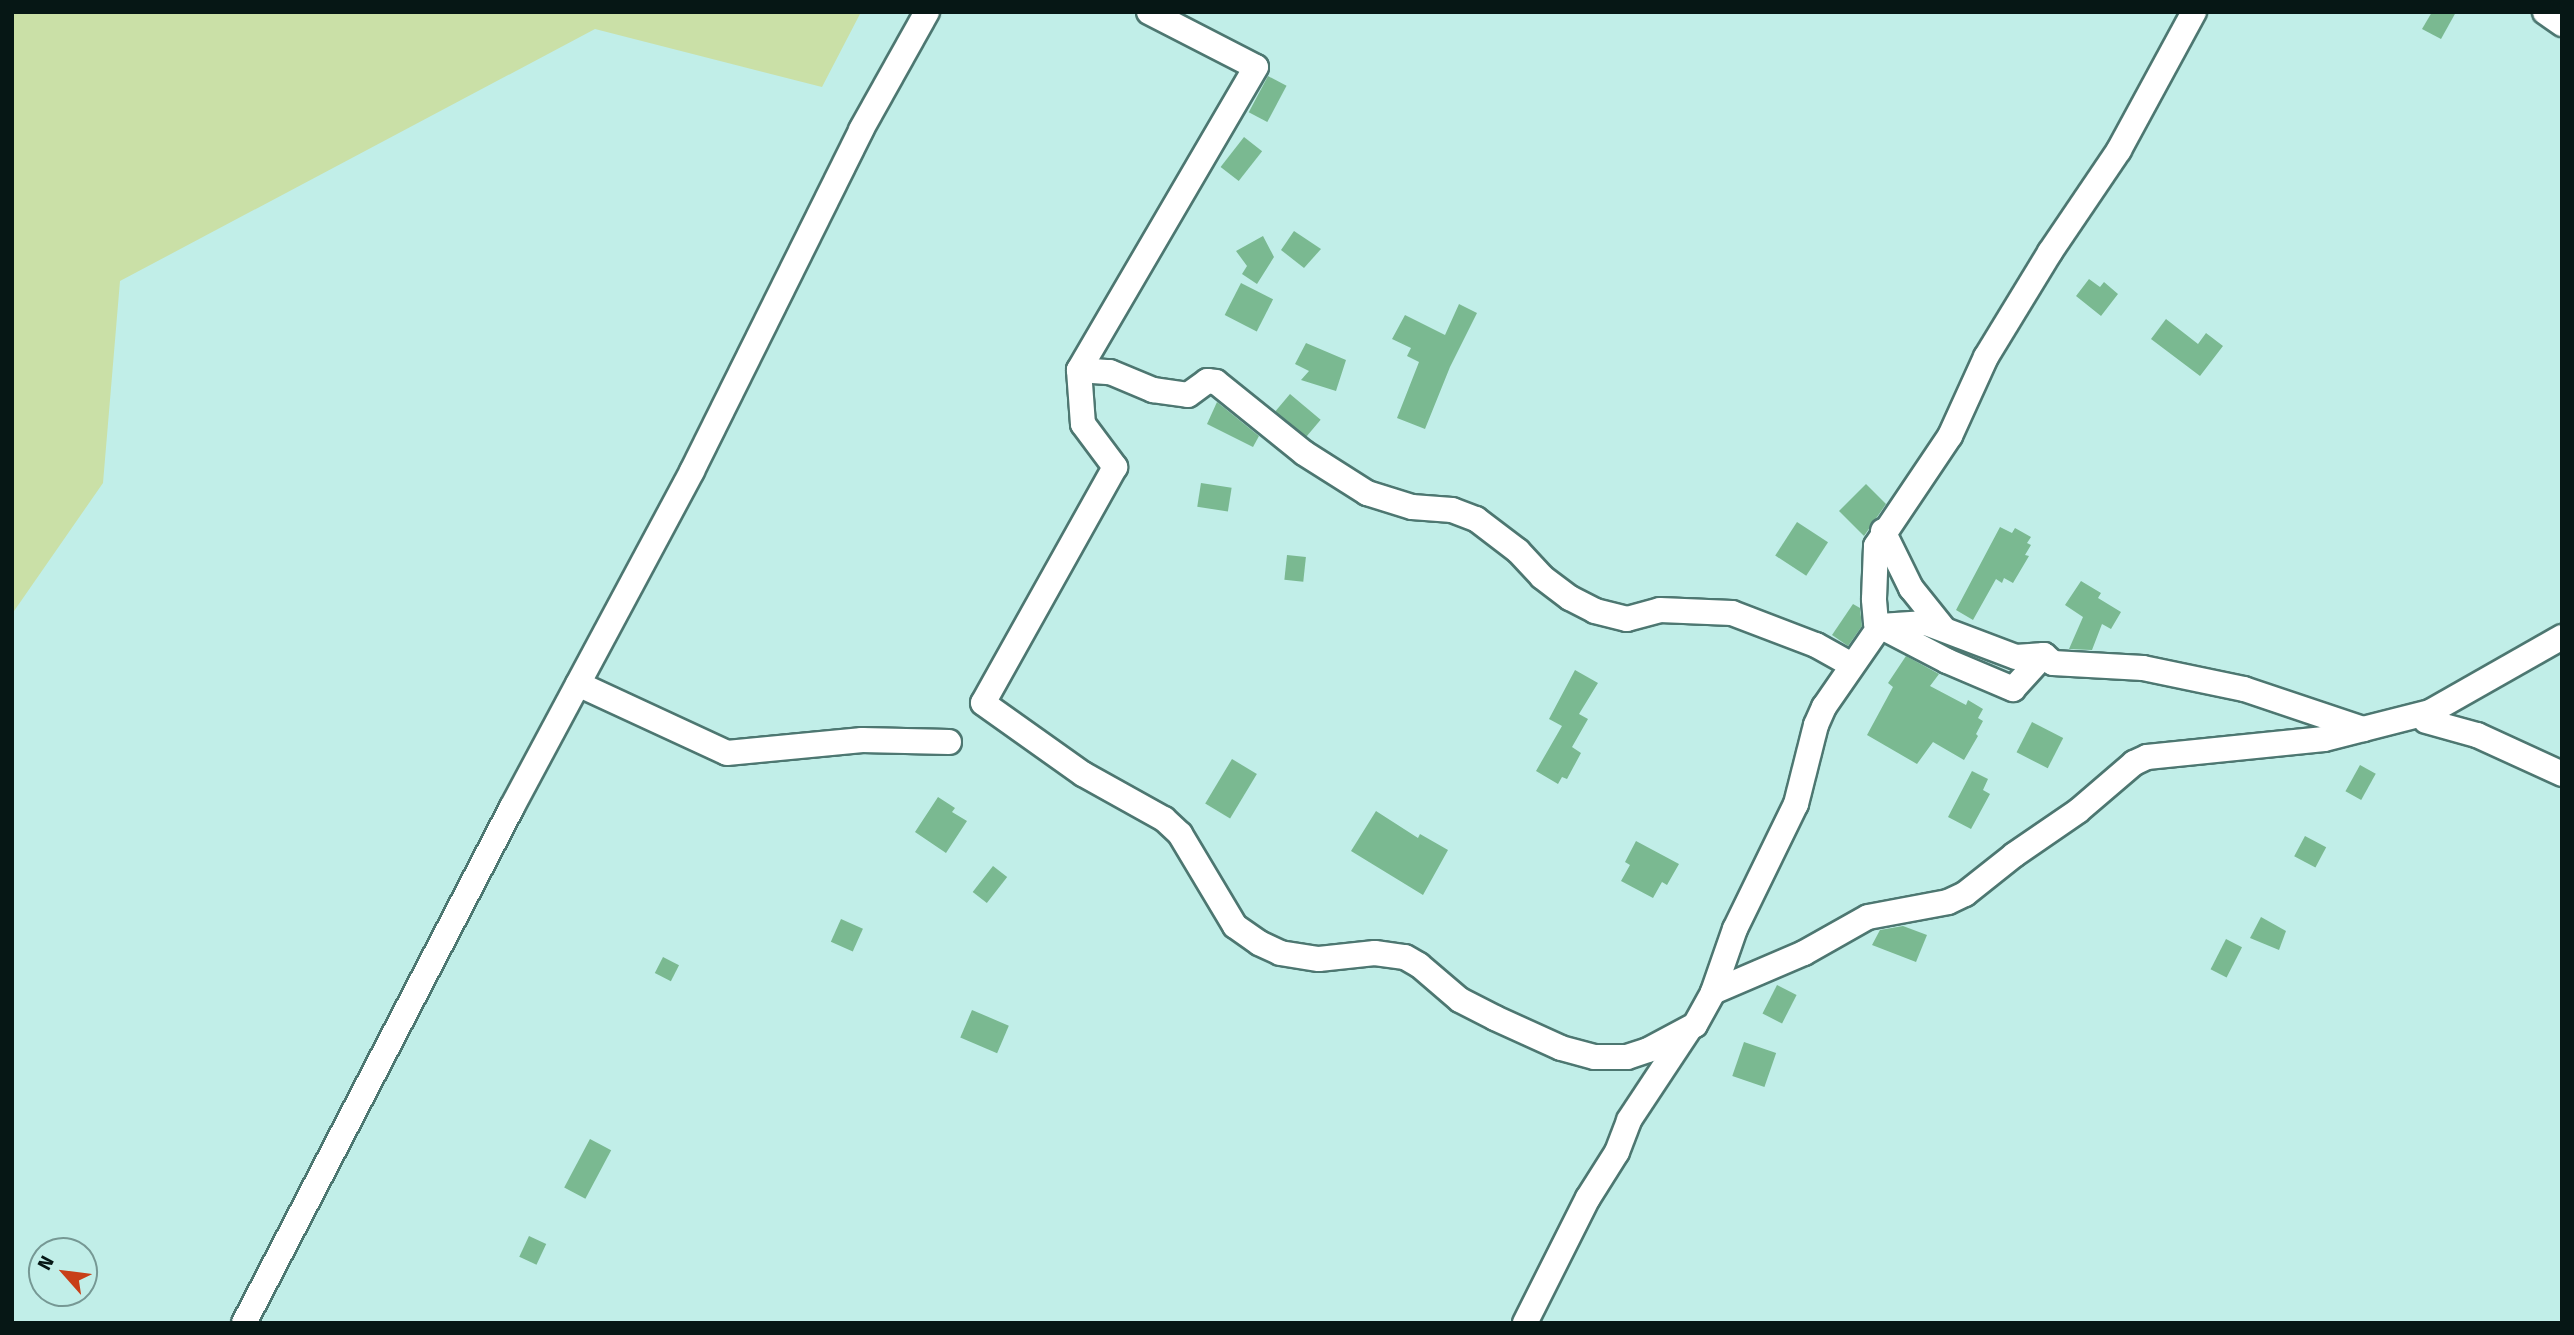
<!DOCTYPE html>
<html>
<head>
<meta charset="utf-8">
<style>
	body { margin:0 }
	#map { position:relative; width:2574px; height:1335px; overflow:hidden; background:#c1eee8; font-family:"Fira Sans",sans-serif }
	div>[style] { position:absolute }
	.green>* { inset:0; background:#cae0a7 }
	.building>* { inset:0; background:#7ab991; transform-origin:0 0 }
	.roads { filter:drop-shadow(2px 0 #4d7771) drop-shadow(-2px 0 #4d7771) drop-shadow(0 2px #4d7771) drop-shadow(0 -2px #4d7771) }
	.minor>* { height:24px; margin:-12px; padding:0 12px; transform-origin:12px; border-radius:12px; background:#fff }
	span { translate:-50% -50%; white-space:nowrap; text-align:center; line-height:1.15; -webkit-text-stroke:6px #c1eee8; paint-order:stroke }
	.frame { position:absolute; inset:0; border:14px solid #061715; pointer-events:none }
	.north { position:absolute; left:28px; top:1237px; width:70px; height:70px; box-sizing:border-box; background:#c1eee8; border:2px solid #769894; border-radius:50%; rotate:298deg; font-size:19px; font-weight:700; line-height:28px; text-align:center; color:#061715 }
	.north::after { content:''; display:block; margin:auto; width:24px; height:32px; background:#c83f18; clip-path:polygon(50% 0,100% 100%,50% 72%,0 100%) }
</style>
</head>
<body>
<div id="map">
	<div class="green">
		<div style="clip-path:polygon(12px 12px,861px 12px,822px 87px,595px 29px,120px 281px,103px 483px,12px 614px)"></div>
	</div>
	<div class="building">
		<div style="clip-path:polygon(2432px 12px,2456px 12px,2441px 39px,2422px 29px)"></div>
		<div style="left:1268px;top:76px;width:21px;height:41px;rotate:28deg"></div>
		<div style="left:1244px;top:137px;width:23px;height:38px;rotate:38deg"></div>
		<div style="clip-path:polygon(1294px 231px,1321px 249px,1304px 268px,1281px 250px)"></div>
		<div style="clip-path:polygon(1263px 236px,1274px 257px,1257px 284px,1242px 274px,1247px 266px,1236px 251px)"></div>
		<div style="clip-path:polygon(2089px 279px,2100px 287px,2104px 282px,2118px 294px,2101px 316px,2076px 296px)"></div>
		<div style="left:1241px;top:283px;width:36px;height:36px;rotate:27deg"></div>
		<div style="clip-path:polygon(1459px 304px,1477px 313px,1450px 367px,1425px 429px,1397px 418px,1419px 362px,1407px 356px,1411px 348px,1392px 339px,1405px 315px,1445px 335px)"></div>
		<div style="clip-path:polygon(2166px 319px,2198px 344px,2206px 333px,2223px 346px,2200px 376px,2151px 339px)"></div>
		<div style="clip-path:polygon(1306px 343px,1346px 360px,1336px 391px,1301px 380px,1309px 371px,1295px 364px)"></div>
		<div style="left:1290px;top:394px;width:40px;height:23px;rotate:40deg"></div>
		<div style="clip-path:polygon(1217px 402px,1259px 436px,1253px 447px,1207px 424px)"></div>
		<div style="left:1201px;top:483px;width:31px;height:24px;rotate:9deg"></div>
		<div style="clip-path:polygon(1866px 484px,1886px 504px,1864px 536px,1839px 511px)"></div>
		<div style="left:1797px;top:522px;width:37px;height:40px;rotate:33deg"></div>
		<div style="clip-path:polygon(2000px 527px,2012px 533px,2015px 528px,2031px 537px,2027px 543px,2031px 545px,2025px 555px,2029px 556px,2013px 583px,2004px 578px,2002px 583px,1996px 579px,1973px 620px,1956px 610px)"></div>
		<div style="left:1287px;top:555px;width:19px;height:25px;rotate:6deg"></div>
		<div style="clip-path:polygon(2081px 581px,2101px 593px,2098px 598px,2121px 612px,2111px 629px,2102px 624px,2092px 650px,2069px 649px,2083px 617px,2065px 605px)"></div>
		<div style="clip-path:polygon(1853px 604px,1860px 608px,1862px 626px,1848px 646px,1832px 635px)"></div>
		<div style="clip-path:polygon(1906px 656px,1939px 674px,1930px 686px,1966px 705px,1968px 700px,1983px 709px,1978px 718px,1983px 721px,1976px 734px,1978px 736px,1964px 760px,1933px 742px,1917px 764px,1867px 735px,1893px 687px,1888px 683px)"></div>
		<div style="clip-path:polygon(1575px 670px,1598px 683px,1579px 714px,1588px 719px,1572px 747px,1581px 753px,1567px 779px,1562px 777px,1558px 784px,1536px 771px,1562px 726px,1549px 719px)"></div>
		<div style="left:2032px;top:722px;width:35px;height:34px;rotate:27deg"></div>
		<div style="left:1232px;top:759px;width:29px;height:52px;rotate:31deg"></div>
		<div style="left:2360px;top:765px;width:18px;height:30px;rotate:29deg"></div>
		<div style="clip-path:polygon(1972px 771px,1988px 779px,1983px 790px,1990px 794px,1971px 829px,1948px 817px)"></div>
		<div style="clip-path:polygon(938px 797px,955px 808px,952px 812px,967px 821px,946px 853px,915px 832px)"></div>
		<div style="clip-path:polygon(1376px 811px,1418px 838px,1420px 834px,1448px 850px,1423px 895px,1351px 851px)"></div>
		<div style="left:2305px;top:836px;width:24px;height:23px;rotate:28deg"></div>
		<div style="clip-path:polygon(1636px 841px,1679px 864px,1667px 885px,1662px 882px,1653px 898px,1621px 881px,1630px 865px,1625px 862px)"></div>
		<div style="left:993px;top:866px;width:18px;height:33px;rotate:38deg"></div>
		<div style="clip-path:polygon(2261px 917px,2286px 931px,2279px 950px,2250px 938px)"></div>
		<div style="left:841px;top:919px;width:24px;height:25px;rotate:24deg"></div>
		<div style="clip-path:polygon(1903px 926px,1927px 935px,1916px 962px,1872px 945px,1880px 930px)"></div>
		<div style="left:2226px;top:939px;width:18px;height:34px;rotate:27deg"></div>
		<div style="left:663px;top:957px;width:18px;height:18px;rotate:27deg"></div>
		<div style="left:1777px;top:985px;width:22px;height:32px;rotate:27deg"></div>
		<div style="left:972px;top:1010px;width:40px;height:30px;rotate:23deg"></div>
		<div style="left:1744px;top:1042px;width:34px;height:36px;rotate:19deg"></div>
		<div style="left:590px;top:1139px;width:24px;height:55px;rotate:28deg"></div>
		<div style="left:529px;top:1236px;width:19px;height:23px;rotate:25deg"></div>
	</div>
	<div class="roads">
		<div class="minor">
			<div style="left:1149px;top:12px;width:120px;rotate:27.2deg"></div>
			<div style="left:1256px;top:67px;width:351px;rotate:120.3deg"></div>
			<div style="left:1079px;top:370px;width:54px;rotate:85.8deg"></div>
			<div style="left:1083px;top:424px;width:54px;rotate:53.3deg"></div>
			<div style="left:1115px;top:467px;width:270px;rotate:119.2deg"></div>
			<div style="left:983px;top:703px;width:123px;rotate:35.4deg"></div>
			<div style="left:1083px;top:774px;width:93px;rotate:29.1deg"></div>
			<div style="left:1164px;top:819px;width:22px;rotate:43deg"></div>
			<div style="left:1180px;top:834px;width:107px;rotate:59.1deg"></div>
			<div style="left:1235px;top:926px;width:29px;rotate:35deg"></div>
			<div style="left:1259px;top:943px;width:23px;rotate:25deg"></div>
			<div style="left:1280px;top:953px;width:39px;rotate:9deg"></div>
			<div style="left:1319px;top:959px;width:56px;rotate:-6.1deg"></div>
			<div style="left:1375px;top:953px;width:30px;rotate:8deg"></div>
			<div style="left:1405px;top:957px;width:16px;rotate:30deg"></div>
			<div style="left:1419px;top:965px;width:54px;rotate:40.5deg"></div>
			<div style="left:1460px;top:1000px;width:39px;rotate:27deg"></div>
			<div style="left:1495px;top:1018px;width:72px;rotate:24.4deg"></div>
			<div style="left:1561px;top:1048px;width:35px;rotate:15deg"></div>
			<div style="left:1595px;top:1057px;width:32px"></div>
			<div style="left:1627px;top:1057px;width:22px;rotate:-18deg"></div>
			<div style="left:1648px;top:1050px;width:53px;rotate:-28deg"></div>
			<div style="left:1695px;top:1025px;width:38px;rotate:-61deg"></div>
			<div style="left:1713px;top:992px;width:67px;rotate:-70.8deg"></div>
			<div style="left:1735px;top:929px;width:139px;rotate:-64deg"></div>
			<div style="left:1796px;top:804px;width:81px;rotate:-75.8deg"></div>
			<div style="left:1816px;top:725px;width:20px;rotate:-66deg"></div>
			<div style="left:1824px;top:707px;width:98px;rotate:-55.3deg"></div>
			<div style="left:1880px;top:626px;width:5px;rotate:-143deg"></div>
			<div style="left:1876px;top:623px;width:24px;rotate:-95deg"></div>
			<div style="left:1874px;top:599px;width:53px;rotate:-87.8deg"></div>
			<div style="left:1876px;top:546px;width:133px;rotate:-56.1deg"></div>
			<div style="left:1950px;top:436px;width:87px;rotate:-65.5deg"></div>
			<div style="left:1986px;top:357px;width:123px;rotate:-58.6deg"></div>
			<div style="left:2050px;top:252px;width:123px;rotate:-55.9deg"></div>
			<div style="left:2119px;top:150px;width:157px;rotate:-61.5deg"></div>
			<div style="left:2545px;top:12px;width:21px;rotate:35deg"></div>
			<div style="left:1079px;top:370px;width:31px;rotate:4deg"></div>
			<div style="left:1110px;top:372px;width:47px;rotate:22.7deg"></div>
			<div style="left:1153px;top:390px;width:35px;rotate:8deg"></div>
			<div style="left:1188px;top:395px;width:24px;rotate:-36deg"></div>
			<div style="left:1207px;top:381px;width:9px;rotate:6deg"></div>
			<div style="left:1216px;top:382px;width:113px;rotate:38.9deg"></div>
			<div style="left:1304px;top:453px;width:75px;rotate:32.4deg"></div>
			<div style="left:1367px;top:493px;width:47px;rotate:17.3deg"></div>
			<div style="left:1412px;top:507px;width:40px;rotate:4.3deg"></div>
			<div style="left:1452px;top:510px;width:26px;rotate:21deg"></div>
			<div style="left:1476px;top:519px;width:53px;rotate:37.3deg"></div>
			<div style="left:1518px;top:551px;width:35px;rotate:47deg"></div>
			<div style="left:1542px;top:577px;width:35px;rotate:37deg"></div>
			<div style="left:1570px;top:598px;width:28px;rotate:27deg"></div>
			<div style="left:1595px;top:611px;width:33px;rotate:14deg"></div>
			<div style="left:1627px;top:619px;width:34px;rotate:-15deg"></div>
			<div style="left:1660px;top:610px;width:72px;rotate:2.4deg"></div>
			<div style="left:1732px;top:613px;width:90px;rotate:20.9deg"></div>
			<div style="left:1816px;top:645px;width:41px;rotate:29.1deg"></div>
			<div style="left:1883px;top:531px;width:64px;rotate:63.8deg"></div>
			<div style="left:1911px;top:588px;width:51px;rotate:51.3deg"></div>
			<div style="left:1880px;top:626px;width:46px;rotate:-3.7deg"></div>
			<div style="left:1926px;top:623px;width:96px;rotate:20.7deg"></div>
			<div style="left:2016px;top:657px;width:28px;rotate:-4deg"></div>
			<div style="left:2044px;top:655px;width:12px;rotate:42deg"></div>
			<div style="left:2053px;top:663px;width:90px;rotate:3.2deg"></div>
			<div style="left:2143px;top:668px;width:103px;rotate:11.7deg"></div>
			<div style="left:2244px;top:689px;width:126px;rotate:18.6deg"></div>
			<div style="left:1880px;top:626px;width:76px;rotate:27.6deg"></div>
			<div style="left:1947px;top:661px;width:72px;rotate:23deg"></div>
			<div style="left:2013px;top:689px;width:46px;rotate:-47.6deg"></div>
			<div style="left:578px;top:684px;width:164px;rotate:24.8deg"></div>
			<div style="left:727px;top:753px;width:136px;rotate:-5.5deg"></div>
			<div style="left:862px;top:740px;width:87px;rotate:1.3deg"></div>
			<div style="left:2426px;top:721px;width:53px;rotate:15.4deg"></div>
			<div style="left:2477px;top:735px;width:94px;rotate:24.6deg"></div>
			<div style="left:1713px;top:992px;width:99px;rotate:-23.2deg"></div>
			<div style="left:1804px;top:953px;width:73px;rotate:-29.4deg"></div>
			<div style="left:1868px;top:917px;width:81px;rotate:-10.6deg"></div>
			<div style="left:1948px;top:902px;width:19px;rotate:-25deg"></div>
			<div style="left:1965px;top:894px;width:63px;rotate:-38.5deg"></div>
			<div style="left:2014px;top:855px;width:78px;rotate:-34.5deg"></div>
			<div style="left:2078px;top:811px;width:74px;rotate:-40.6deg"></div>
			<div style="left:2134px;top:763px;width:14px;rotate:-25deg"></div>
			<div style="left:2147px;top:757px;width:178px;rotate:-5.8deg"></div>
			<div style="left:2324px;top:739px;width:109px;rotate:-14.3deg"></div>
			<div style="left:2430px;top:712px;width:152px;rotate:-29.6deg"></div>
			<div style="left:244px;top:1323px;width:581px;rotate:-62.55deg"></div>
			<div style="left:512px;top:807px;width:381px;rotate:-61.8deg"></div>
			<div style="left:692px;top:471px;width:381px;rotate:-63.6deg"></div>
			<div style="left:861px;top:130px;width:135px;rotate:-60.8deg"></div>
			<div style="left:1525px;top:1323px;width:140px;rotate:-63.3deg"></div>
			<div style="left:1588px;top:1198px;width:54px;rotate:-57.8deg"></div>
			<div style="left:1617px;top:1152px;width:34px;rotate:-69deg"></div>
			<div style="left:1629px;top:1120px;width:107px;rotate:-56.5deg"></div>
		</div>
	</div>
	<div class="frame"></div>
	<div class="north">N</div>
</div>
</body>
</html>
